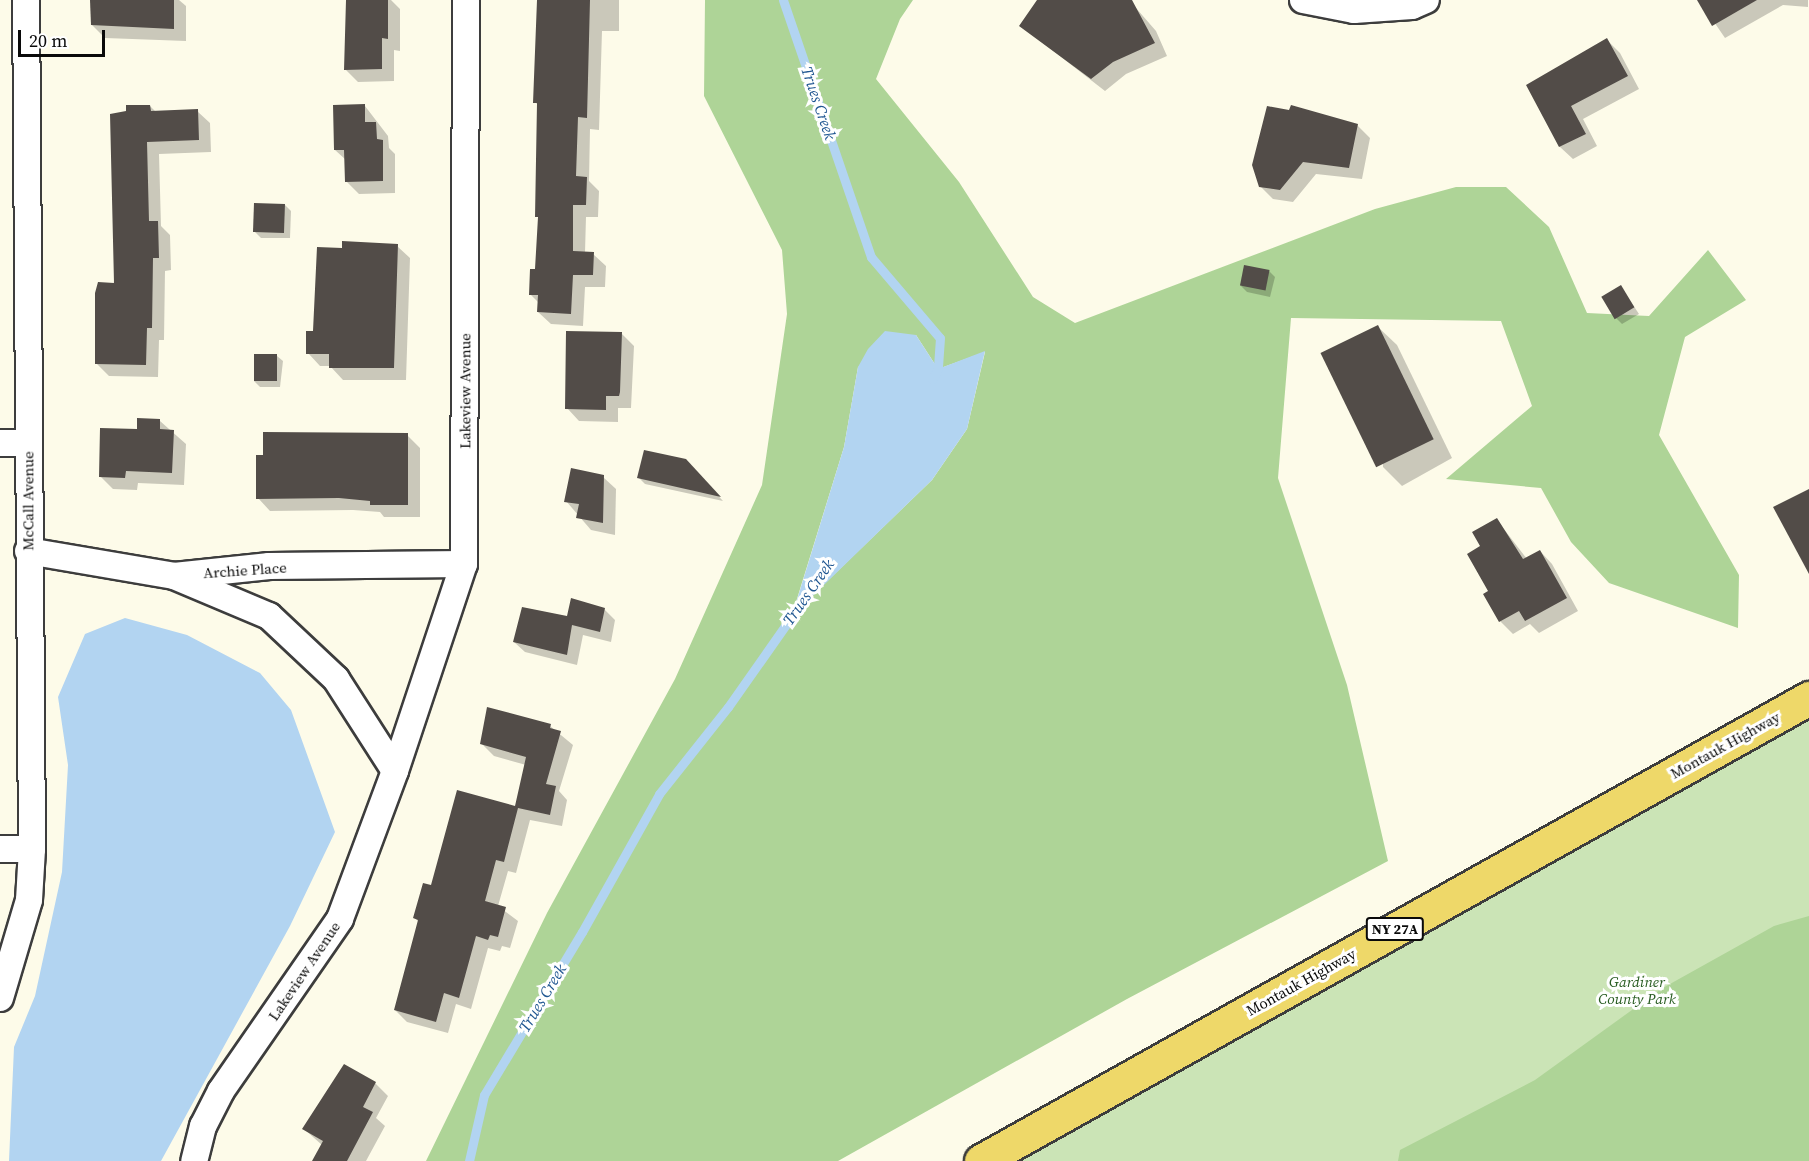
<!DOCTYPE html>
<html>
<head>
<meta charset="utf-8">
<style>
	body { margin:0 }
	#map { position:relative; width:1809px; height:1161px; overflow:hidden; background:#fdfbe9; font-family:"Source Serif 4",serif }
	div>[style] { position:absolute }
	.green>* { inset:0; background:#cbe4b6 }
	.forest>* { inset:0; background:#aed497 }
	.water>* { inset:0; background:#b2d4f1 }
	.shadow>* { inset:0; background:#0003 }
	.stream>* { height:9px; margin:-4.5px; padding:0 4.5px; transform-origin:4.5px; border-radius:4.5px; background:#b2d4f1 }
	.building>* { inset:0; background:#524c48; transform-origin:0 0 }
	.roads { filter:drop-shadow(2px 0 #3d3d3d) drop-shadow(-2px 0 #3d3d3d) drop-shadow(0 2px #3d3d3d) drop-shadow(0 -2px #3d3d3d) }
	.minor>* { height:26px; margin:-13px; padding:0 13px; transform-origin:13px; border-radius:13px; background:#fff }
	.primary>* { height:33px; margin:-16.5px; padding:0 16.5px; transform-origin:16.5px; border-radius:16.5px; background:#eed869 }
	span { translate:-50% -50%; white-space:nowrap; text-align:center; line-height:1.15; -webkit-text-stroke:6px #fff; paint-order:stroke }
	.shield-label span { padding:2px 4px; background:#fff; border:2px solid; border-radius:4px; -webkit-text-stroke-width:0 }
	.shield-label { font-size:14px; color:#0a0a0a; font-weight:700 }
	.street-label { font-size:15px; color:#0a0a0a }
	.park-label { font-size:15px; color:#285c21; font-style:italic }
	.water-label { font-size:16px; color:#1f5691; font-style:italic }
	.scale { position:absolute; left:18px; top:30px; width:87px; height:27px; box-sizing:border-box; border:3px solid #0a0a0a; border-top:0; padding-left:8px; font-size:18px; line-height:21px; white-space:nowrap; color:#0a0a0a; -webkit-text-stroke:4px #fff; paint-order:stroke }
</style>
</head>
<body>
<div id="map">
	<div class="green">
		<div style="clip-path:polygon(1809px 698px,1809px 1161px,981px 1161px)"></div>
	</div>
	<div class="forest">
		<div style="clip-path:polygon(evenodd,705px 0,913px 0,900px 19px,876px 79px,959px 182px,1033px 297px,1075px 323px,1375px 209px,1456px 187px,1506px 187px,1549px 227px,1587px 313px,1649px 316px,1708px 250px,1746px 300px,1685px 337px,1659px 435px,1739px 575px,1738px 628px,1609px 583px,1571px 542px,1541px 488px,1446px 479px,1532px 406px,1501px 321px,1291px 318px,1278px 478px,1347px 685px,1388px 861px,1127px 999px,838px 1161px,426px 1161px,547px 913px,675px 679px,762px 485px,787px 314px,782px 250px,704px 96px,705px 0,916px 335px,938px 369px,985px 352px,967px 429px,932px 480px,792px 615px,844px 447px,858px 367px,916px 335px)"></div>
		<div style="clip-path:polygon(1809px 916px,1809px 1161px,1398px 1161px,1400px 1150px,1535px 1080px,1661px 989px,1774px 926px)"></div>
	</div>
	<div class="water">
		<div style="clip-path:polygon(885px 331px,916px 335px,938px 369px,985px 351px,967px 429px,932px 480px,792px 616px,844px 447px,858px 367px,868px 349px)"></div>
		<div style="clip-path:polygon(125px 618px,187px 635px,260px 673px,291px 710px,335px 832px,290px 926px,161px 1161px,9px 1161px,14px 1047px,35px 996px,62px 872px,68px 765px,58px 697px,85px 634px)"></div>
	</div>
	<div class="shadow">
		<div style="clip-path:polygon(92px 0,179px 0,186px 6px,186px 41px,105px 38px,92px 25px)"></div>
		<div style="clip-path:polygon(347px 0,391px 0,400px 9px,400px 51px,394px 50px,394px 81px,358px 82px,345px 69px)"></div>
		<div style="clip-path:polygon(538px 0,619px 0,619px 31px,602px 31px,599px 130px,590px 129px,589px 181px,599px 191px,598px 217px,586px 217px,585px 253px,593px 254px,606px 266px,605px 287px,585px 287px,583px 326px,551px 324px,538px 312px,539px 303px,530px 294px,537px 271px,539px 220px,539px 106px,535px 102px)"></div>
		<div style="clip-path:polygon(1039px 0,1129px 0,1156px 31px,1167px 56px,1126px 74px,1105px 91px,1021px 26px)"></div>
		<div style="clip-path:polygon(1699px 0,1808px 0,1808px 7px,1783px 5px,1725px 38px)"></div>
		<div style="clip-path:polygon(1607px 40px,1620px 53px,1639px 89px,1583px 119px,1597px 146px,1573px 159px,1560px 147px,1528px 85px)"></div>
		<div style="clip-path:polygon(150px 106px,156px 112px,197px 111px,210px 123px,211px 152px,159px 154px,161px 226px,170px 235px,171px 270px,165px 271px,164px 340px,159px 340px,158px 377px,109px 376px,97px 364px)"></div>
		<div style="clip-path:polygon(365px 106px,388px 136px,389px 148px,395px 154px,395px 193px,359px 194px,346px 181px,346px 160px,335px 150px)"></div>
		<div style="clip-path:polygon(1357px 125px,1370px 138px,1362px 179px,1316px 174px,1293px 202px,1273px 199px,1260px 186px)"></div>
		<div style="clip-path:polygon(285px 205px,291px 211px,290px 238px,261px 238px,255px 232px)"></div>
		<div style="clip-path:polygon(397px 246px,410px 258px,406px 380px,343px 380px,330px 366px,320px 366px,308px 353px,343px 250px)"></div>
		<div style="clip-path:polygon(1269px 271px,1275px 277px,1270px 297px,1247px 292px,1241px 286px)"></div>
		<div style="clip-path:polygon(1621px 287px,1639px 314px,1622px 324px,1616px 318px)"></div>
		<div style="clip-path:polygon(1378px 327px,1397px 345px,1452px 458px,1402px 486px,1383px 467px)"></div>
		<div style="clip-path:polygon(621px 333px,634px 346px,631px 408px,618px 408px,618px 422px,579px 421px,567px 408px)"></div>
		<div style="clip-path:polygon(277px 356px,283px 361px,280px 387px,260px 387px,254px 381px)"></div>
		<div style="clip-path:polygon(160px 421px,186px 444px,184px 485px,138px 483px,137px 490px,113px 489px,100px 476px)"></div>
		<div style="clip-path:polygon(407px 435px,420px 448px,420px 517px,384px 517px,380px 512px,353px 510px,270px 511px,258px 498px,265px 456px)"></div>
		<div style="clip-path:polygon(692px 467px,723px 501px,645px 484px,639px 478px)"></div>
		<div style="clip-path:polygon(603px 477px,616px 489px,615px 535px,591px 530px,566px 501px)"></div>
		<div style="clip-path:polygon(1497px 520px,1527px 559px,1540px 551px,1552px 564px,1578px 611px,1539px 633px,1530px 624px,1513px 634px,1500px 621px,1485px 594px,1490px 592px,1482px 547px)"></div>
		<div style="clip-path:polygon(604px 609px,615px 620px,611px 642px,583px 635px,577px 665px,525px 652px,514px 642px,569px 618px)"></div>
		<div style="clip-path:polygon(550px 726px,573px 745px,559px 791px,567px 800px,562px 826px,530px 820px,516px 873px,508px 871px,498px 906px,518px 921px,510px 948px,502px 946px,500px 951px,488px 948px,471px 1009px,456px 1004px,448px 1033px,407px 1022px,395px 1010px,419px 922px,415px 918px,432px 887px,517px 808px,526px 765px,494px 756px,482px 744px)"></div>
		<div style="clip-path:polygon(344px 1066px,375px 1083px,388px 1096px,376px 1118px,385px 1126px,366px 1161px,323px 1161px,322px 1145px,304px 1129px)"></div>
	</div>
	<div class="stream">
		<div style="left:783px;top:0;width:272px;rotate:71.1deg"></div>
		<div style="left:871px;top:257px;width:106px;rotate:49.6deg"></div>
		<div style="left:940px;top:338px;width:31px;rotate:94deg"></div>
		<div style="left:938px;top:369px;width:12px;rotate:121deg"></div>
		<div style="left:469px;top:1161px;width:68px;rotate:-77.2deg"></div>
		<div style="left:484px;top:1095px;width:190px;rotate:-59deg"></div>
		<div style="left:582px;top:932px;width:158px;rotate:-60.8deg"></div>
		<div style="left:659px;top:794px;width:111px;rotate:-51.6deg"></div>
		<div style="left:728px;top:707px;width:123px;rotate:-54.9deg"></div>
	</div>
	<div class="building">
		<div style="clip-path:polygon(90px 0,174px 0,174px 29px,91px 25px)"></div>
		<div style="clip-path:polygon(346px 0,388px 0,388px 39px,382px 38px,382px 69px,344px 70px)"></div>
		<div style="clip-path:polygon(537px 0,590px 0,587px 118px,578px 117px,576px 176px,587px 177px,586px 205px,573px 205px,573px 251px,594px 252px,593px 275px,573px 275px,571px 314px,537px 312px,538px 295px,529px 295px,530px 269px,535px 269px,538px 217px,535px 217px,537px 103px,533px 103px)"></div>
		<div style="clip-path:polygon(1037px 0,1132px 0,1155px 43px,1113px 62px,1091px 79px,1019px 26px)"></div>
		<div style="clip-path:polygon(1697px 0,1757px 0,1712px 26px)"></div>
		<div style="clip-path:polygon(1607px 38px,1628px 76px,1571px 106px,1586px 134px,1559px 147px,1526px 85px)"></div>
		<div style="clip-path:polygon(365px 104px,365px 122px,376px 122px,377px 139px,383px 140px,383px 181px,345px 182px,344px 150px,334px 150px,333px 105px)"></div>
		<div style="clip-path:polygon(126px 105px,150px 105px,151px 111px,198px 109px,199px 140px,147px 142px,149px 221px,158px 221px,159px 258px,153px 258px,152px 328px,147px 328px,146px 365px,95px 364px,95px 293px,98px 282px,114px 283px,110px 114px,126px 111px)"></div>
		<div style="clip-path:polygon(1291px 105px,1358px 124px,1349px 168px,1303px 162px,1280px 190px,1259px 187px,1252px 165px,1267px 106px,1289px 110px)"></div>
		<div style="left:254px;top:203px;width:31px;height:29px;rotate:2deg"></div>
		<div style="clip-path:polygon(342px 241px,398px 244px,394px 368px,329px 368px,329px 354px,306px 354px,306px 331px,313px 331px,317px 247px,342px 248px)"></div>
		<div style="left:1244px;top:265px;width:26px;height:21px;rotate:11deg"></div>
		<div style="left:1621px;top:285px;width:26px;height:23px;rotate:59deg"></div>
		<div style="left:1378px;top:325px;width:127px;height:64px;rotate:64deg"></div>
		<div style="clip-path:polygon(566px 331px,622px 332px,620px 392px,619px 396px,606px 396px,606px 410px,565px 409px)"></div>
		<div style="left:254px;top:354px;width:23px;height:27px"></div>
		<div style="clip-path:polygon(137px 418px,160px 419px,160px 429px,174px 430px,172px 473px,126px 471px,125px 478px,99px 477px,100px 428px,137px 429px)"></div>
		<div style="clip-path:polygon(263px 432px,408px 433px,408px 505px,370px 505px,370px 501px,339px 498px,256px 499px,256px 455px,263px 455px)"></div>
		<div style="clip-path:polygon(644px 450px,686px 459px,721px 497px,637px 478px)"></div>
		<div style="clip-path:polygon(571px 468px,604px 475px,603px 523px,576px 518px,579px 504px,564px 502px)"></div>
		<div style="clip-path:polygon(1809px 489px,1809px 574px,1773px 507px)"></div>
		<div style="clip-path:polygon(1497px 518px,1523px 559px,1540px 550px,1567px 598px,1525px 621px,1519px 611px,1499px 622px,1483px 594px,1488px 591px,1467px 554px,1480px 546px,1472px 532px)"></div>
		<div style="clip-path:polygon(571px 598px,605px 608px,600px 632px,572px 625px,567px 655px,513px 642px,522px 607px,567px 616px)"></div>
		<div style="clip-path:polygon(487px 707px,551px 724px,550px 728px,561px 731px,546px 784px,556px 786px,550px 815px,518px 808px,504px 862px,496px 860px,485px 901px,506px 907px,498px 937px,490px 935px,488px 940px,476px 936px,459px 998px,444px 993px,436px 1022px,394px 1010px,418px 920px,413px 918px,423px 883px,431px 885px,457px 790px,515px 806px,526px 757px,480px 744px)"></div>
		<div style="clip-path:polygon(344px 1064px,376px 1082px,363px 1107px,373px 1112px,347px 1161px,312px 1161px,323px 1141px,302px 1129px)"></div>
	</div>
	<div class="roads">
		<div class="minor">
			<div style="left:1303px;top:0;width:52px;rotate:11.1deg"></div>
			<div style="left:1354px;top:10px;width:58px;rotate:-3.9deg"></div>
			<div style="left:1412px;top:6px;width:15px;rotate:-23deg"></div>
			<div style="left:0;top:443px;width:28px"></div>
			<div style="left:28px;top:551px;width:148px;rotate:9.7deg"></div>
			<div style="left:174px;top:576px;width:96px;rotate:-6deg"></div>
			<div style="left:269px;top:566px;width:195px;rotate:-0.6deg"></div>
			<div style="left:174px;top:576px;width:103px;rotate:22.8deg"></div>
			<div style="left:269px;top:616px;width:92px;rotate:43.2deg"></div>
			<div style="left:336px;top:679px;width:109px;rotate:57.3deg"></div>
			<div style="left:395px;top:771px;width:158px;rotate:110.4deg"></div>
			<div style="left:340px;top:919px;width:209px;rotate:124.7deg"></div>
			<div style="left:221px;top:1091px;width:39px;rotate:117deg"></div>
			<div style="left:203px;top:1126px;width:36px;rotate:104deg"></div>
			<div style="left:395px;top:771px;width:218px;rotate:-71.6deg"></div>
			<div style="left:464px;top:564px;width:564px;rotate:-89.8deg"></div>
			<div style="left:0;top:849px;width:32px"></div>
			<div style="left:0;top:998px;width:102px;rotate:-73.5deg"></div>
			<div style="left:29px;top:900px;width:51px;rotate:-86.6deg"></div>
			<div style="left:32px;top:849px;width:849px;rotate:-90.4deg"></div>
		</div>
		<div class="primary">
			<div style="left:981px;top:1161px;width:949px;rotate:-29.21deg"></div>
		</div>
	</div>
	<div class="shield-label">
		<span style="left:1395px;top:929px">NY 27A</span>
	</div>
	<div class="street-label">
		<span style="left:465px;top:391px;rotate:-90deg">Lakeview Avenue</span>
		<span style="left:28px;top:501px;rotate:-90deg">McCall Avenue</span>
		<span style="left:245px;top:570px;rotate:-4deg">Archie Place</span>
		<span style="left:1725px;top:745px;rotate:-29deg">Montauk Highway</span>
		<span style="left:304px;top:971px;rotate:-56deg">Lakeview Avenue</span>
		<span style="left:1301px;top:982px;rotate:-29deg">Montauk Highway</span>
	</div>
	<div class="park-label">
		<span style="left:1637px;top:990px">Gardiner<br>County Park</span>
	</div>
	<div class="water-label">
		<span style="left:819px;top:103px;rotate:71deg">Trues Creek</span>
		<span style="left:808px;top:592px;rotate:-55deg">Trues Creek</span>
		<span style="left:542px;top:998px;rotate:-59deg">Trues Creek</span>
	</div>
	<div class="scale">20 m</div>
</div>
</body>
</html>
